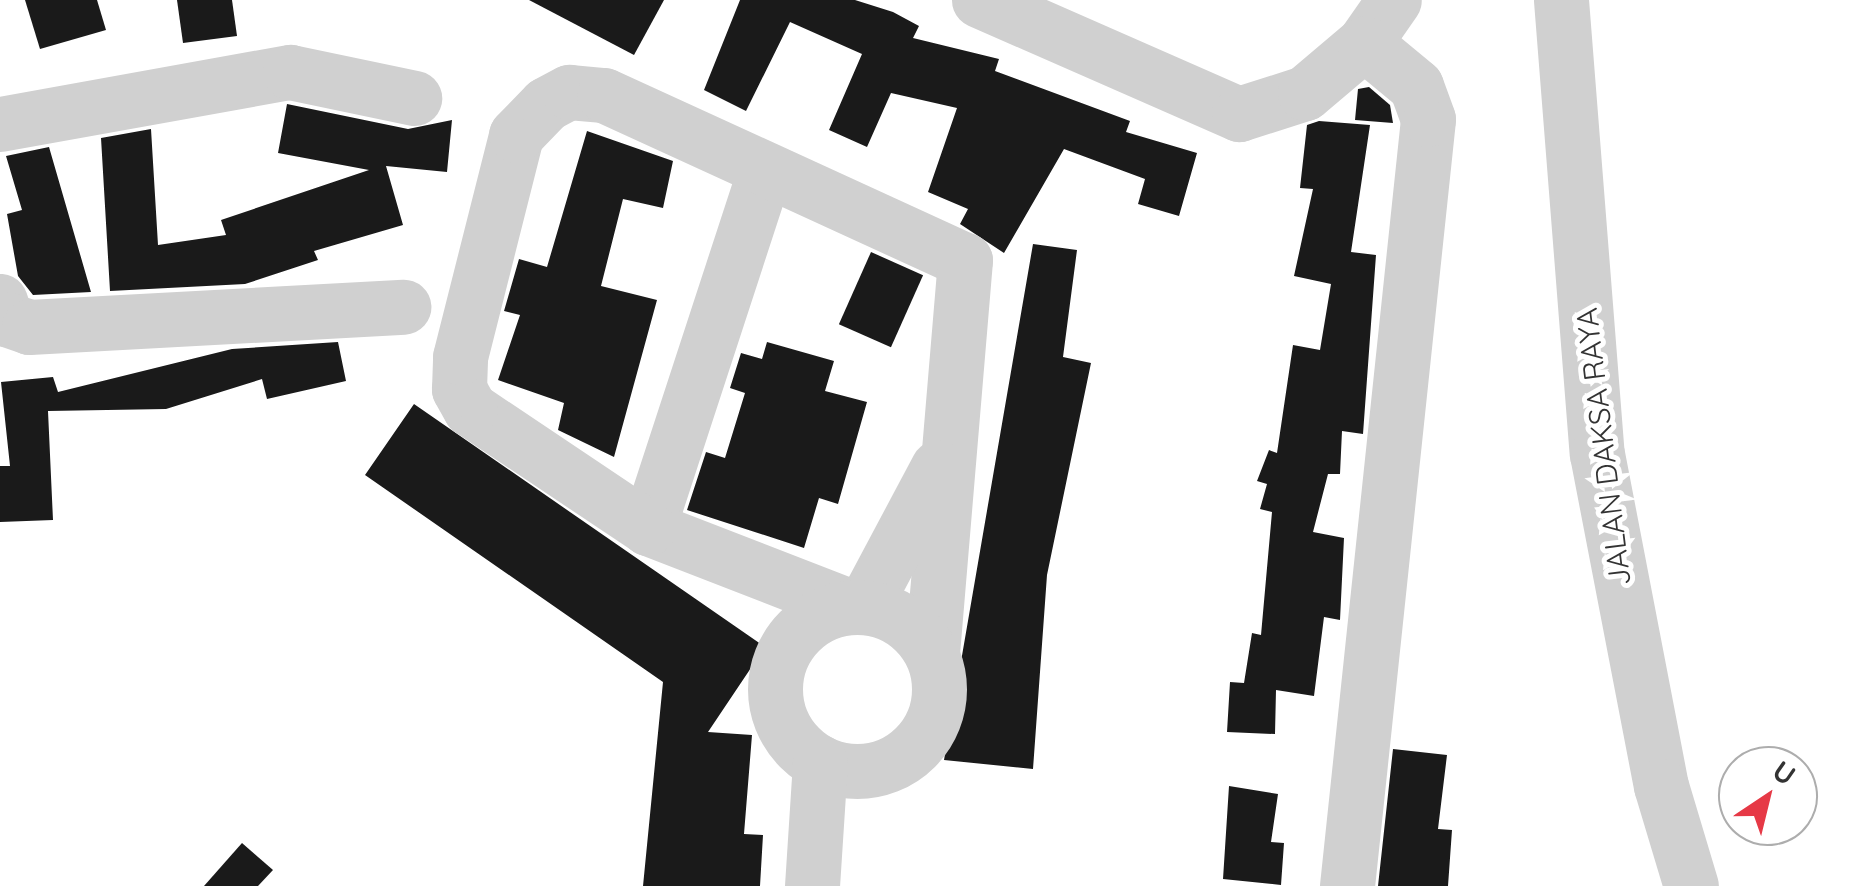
<!DOCTYPE html>
<html>
<head>
<meta charset="utf-8">
<style>
	body { margin:0 }
	#map { position:relative; width:1858px; height:886px; overflow:hidden; background:#fff; font-family:Quicksand,sans-serif }
	div>[style] { position:absolute }
	.building>* { inset:0; background:#1a1a1a; transform-origin:0 0 }
	.minor>* { height:55px; margin:-27.5px; padding:0 27.5px; transform-origin:27.5px; border-radius:27.5px; background:#d0d0d0 }
	.minor>.ring { margin:-27.5px; padding:0; box-sizing:content-box; background:none; border:55px solid #d0d0d0; border-radius:50% }
	span { translate:-50% -50%; white-space:nowrap; text-align:center; line-height:1.15; -webkit-text-stroke:10px #fff; paint-order:stroke }
	.street-label { font-size:30px; color:#333 }
	.north { position:absolute; left:1718px; top:746px; width:100px; height:100px; box-sizing:border-box; background:#fff; border:2px solid #adadad; border-radius:50%; rotate:35deg; font-size:28px; font-weight:700; line-height:40px; text-align:center; color:#333 }
	.north::after { content:''; display:block; margin:auto; width:35px; height:45px; background:#e63946; clip-path:polygon(50% 0,100% 100%,50% 72%,0 100%) }
</style>
</head>
<body>
<div id="map">
	<div class="building">
		<div style="clip-path:polygon(25px 0,97px 0,106px 30px,40px 49px)"></div>
		<div style="clip-path:polygon(177px 0,232px 0,237px 36px,183px 43px)"></div>
		<div style="clip-path:polygon(529px 0,664px 0,634px 55px)"></div>
		<div style="clip-path:polygon(740px 0,855px 0,893px 12px,919px 26px,913px 38px,999px 59px,995px 71px,1130px 121px,1126px 132px,1197px 153px,1179px 216px,1138px 204px,1145px 179px,1064px 149px,1004px 253px,960px 224px,968px 209px,928px 192px,957px 108px,891px 93px,867px 147px,829px 130px,862px 54px,790px 22px,746px 111px,704px 90px)"></div>
		<div style="clip-path:polygon(1369px 87px,1390px 105px,1393px 123px,1355px 120px,1358px 89px)"></div>
		<div style="clip-path:polygon(287px 104px,408px 129px,452px 120px,447px 172px,386px 166px,403px 225px,314px 251px,318px 260px,245px 284px,110px 291px,101px 138px,151px 129px,158px 245px,226px 235px,221px 220px,369px 170px,278px 153px)"></div>
		<div style="clip-path:polygon(1319px 121px,1370px 125px,1351px 252px,1376px 255px,1363px 434px,1342px 431px,1340px 474px,1328px 474px,1313px 532px,1344px 538px,1340px 620px,1324px 617px,1314px 696px,1276px 690px,1275px 734px,1227px 732px,1230px 682px,1244px 683px,1252px 633px,1261px 635px,1272px 512px,1260px 509px,1267px 484px,1257px 481px,1269px 450px,1277px 453px,1293px 345px,1320px 350px,1331px 284px,1294px 276px,1313px 189px,1300px 188px,1307px 125px)"></div>
		<div style="clip-path:polygon(587px 131px,673px 161px,663px 208px,623px 199px,601px 286px,657px 300px,614px 457px,558px 430px,564px 403px,498px 380px,520px 315px,504px 311px,519px 259px,547px 267px)"></div>
		<div style="clip-path:polygon(49px 147px,91px 292px,33px 295px,18px 276px,7px 214px,22px 210px,6px 156px)"></div>
		<div style="clip-path:polygon(1033px 244px,1077px 250px,1063px 357px,1091px 363px,1047px 575px,1033px 769px,944px 760px)"></div>
		<div style="left:871px;top:252px;width:57px;height:79px;rotate:24deg"></div>
		<div style="clip-path:polygon(338px 342px,346px 381px,267px 399px,262px 379px,166px 409px,48px 411px,53px 520px,0 522px,0 466px,10px 466px,1px 382px,53px 377px,58px 392px,232px 349px)"></div>
		<div style="clip-path:polygon(767px 342px,834px 361px,825px 391px,867px 402px,838px 504px,819px 498px,804px 548px,687px 510px,706px 452px,725px 458px,745px 393px,730px 388px,741px 353px,762px 359px)"></div>
		<div style="clip-path:polygon(414px 404px,765px 647px,708px 732px,752px 735px,744px 834px,763px 835px,760px 886px,643px 886px,663px 682px,365px 475px)"></div>
		<div style="clip-path:polygon(1393px 749px,1447px 755px,1438px 829px,1452px 830px,1448px 886px,1378px 886px)"></div>
		<div style="clip-path:polygon(1229px 786px,1278px 794px,1271px 842px,1284px 843px,1281px 885px,1223px 879px)"></div>
		<div style="clip-path:polygon(242px 843px,273px 870px,258px 886px,204px 886px)"></div>
	</div>
	<div class="minor">
		<div style="left:979px;top:0;width:284px;rotate:23.7deg"></div>
		<div style="left:1239px;top:114px;width:69px;rotate:-17.7deg"></div>
		<div style="left:1305px;top:93px;width:77px;rotate:-40.3deg"></div>
		<div style="left:1364px;top:43px;width:52px;rotate:-55.1deg"></div>
		<div style="left:1561px;top:0;width:455px;rotate:85.5deg"></div>
		<div style="left:1597px;top:454px;width:338px;rotate:79.1deg"></div>
		<div style="left:1661px;top:786px;width:104px;rotate:73.3deg"></div>
		<div style="left:0;top:124px;width:295px;rotate:-10.2deg"></div>
		<div style="left:290px;top:72px;width:127px;rotate:11.8deg"></div>
		<div style="left:0;top:301px;width:19px;rotate:72deg"></div>
		<div style="left:6px;top:319px;width:24px;rotate:19deg"></div>
		<div style="left:29px;top:327px;width:375px;rotate:-3.1deg"></div>
		<div style="left:648px;top:528px;width:373px;rotate:-71.9deg"></div>
		<div style="left:849px;top:606px;width:216px;rotate:-158.8deg"></div>
		<div style="left:648px;top:528px;width:214px;rotate:-146.2deg"></div>
		<div style="left:470px;top:409px;width:23px;rotate:-119deg"></div>
		<div style="left:459px;top:389px;width:32px;rotate:-88deg"></div>
		<div style="left:460px;top:357px;width:229px;rotate:-75.8deg"></div>
		<div style="left:516px;top:135px;width:43px;rotate:-45.9deg"></div>
		<div style="left:546px;top:104px;width:26px;rotate:-28deg"></div>
		<div style="left:569px;top:92px;width:35px;rotate:5deg"></div>
		<div style="left:604px;top:95px;width:397px;rotate:24.6deg"></div>
		<div style="left:965px;top:260px;width:395px;rotate:94.8deg"></div>
		<div style="left:864px;top:606px;width:157px;rotate:-62deg"></div>
		<div class="ring" style="left:775px;top:607px;width:109px;height:109px"></div>
		<div style="left:812px;top:886px;width:124px;rotate:-86.3deg"></div>
		<div style="left:1347px;top:886px;width:771px;rotate:-83.97deg"></div>
		<div style="left:1428px;top:119px;width:35px;rotate:-110deg"></div>
		<div style="left:1416px;top:86px;width:67px;rotate:-140.4deg"></div>
	</div>
	<div class="street-label">
		<span style="left:1603px;top:447px;rotate:-97deg">JALAN DAKSA RAYA</span>
	</div>
	<div class="north">U</div>
</div>
</body>
</html>
